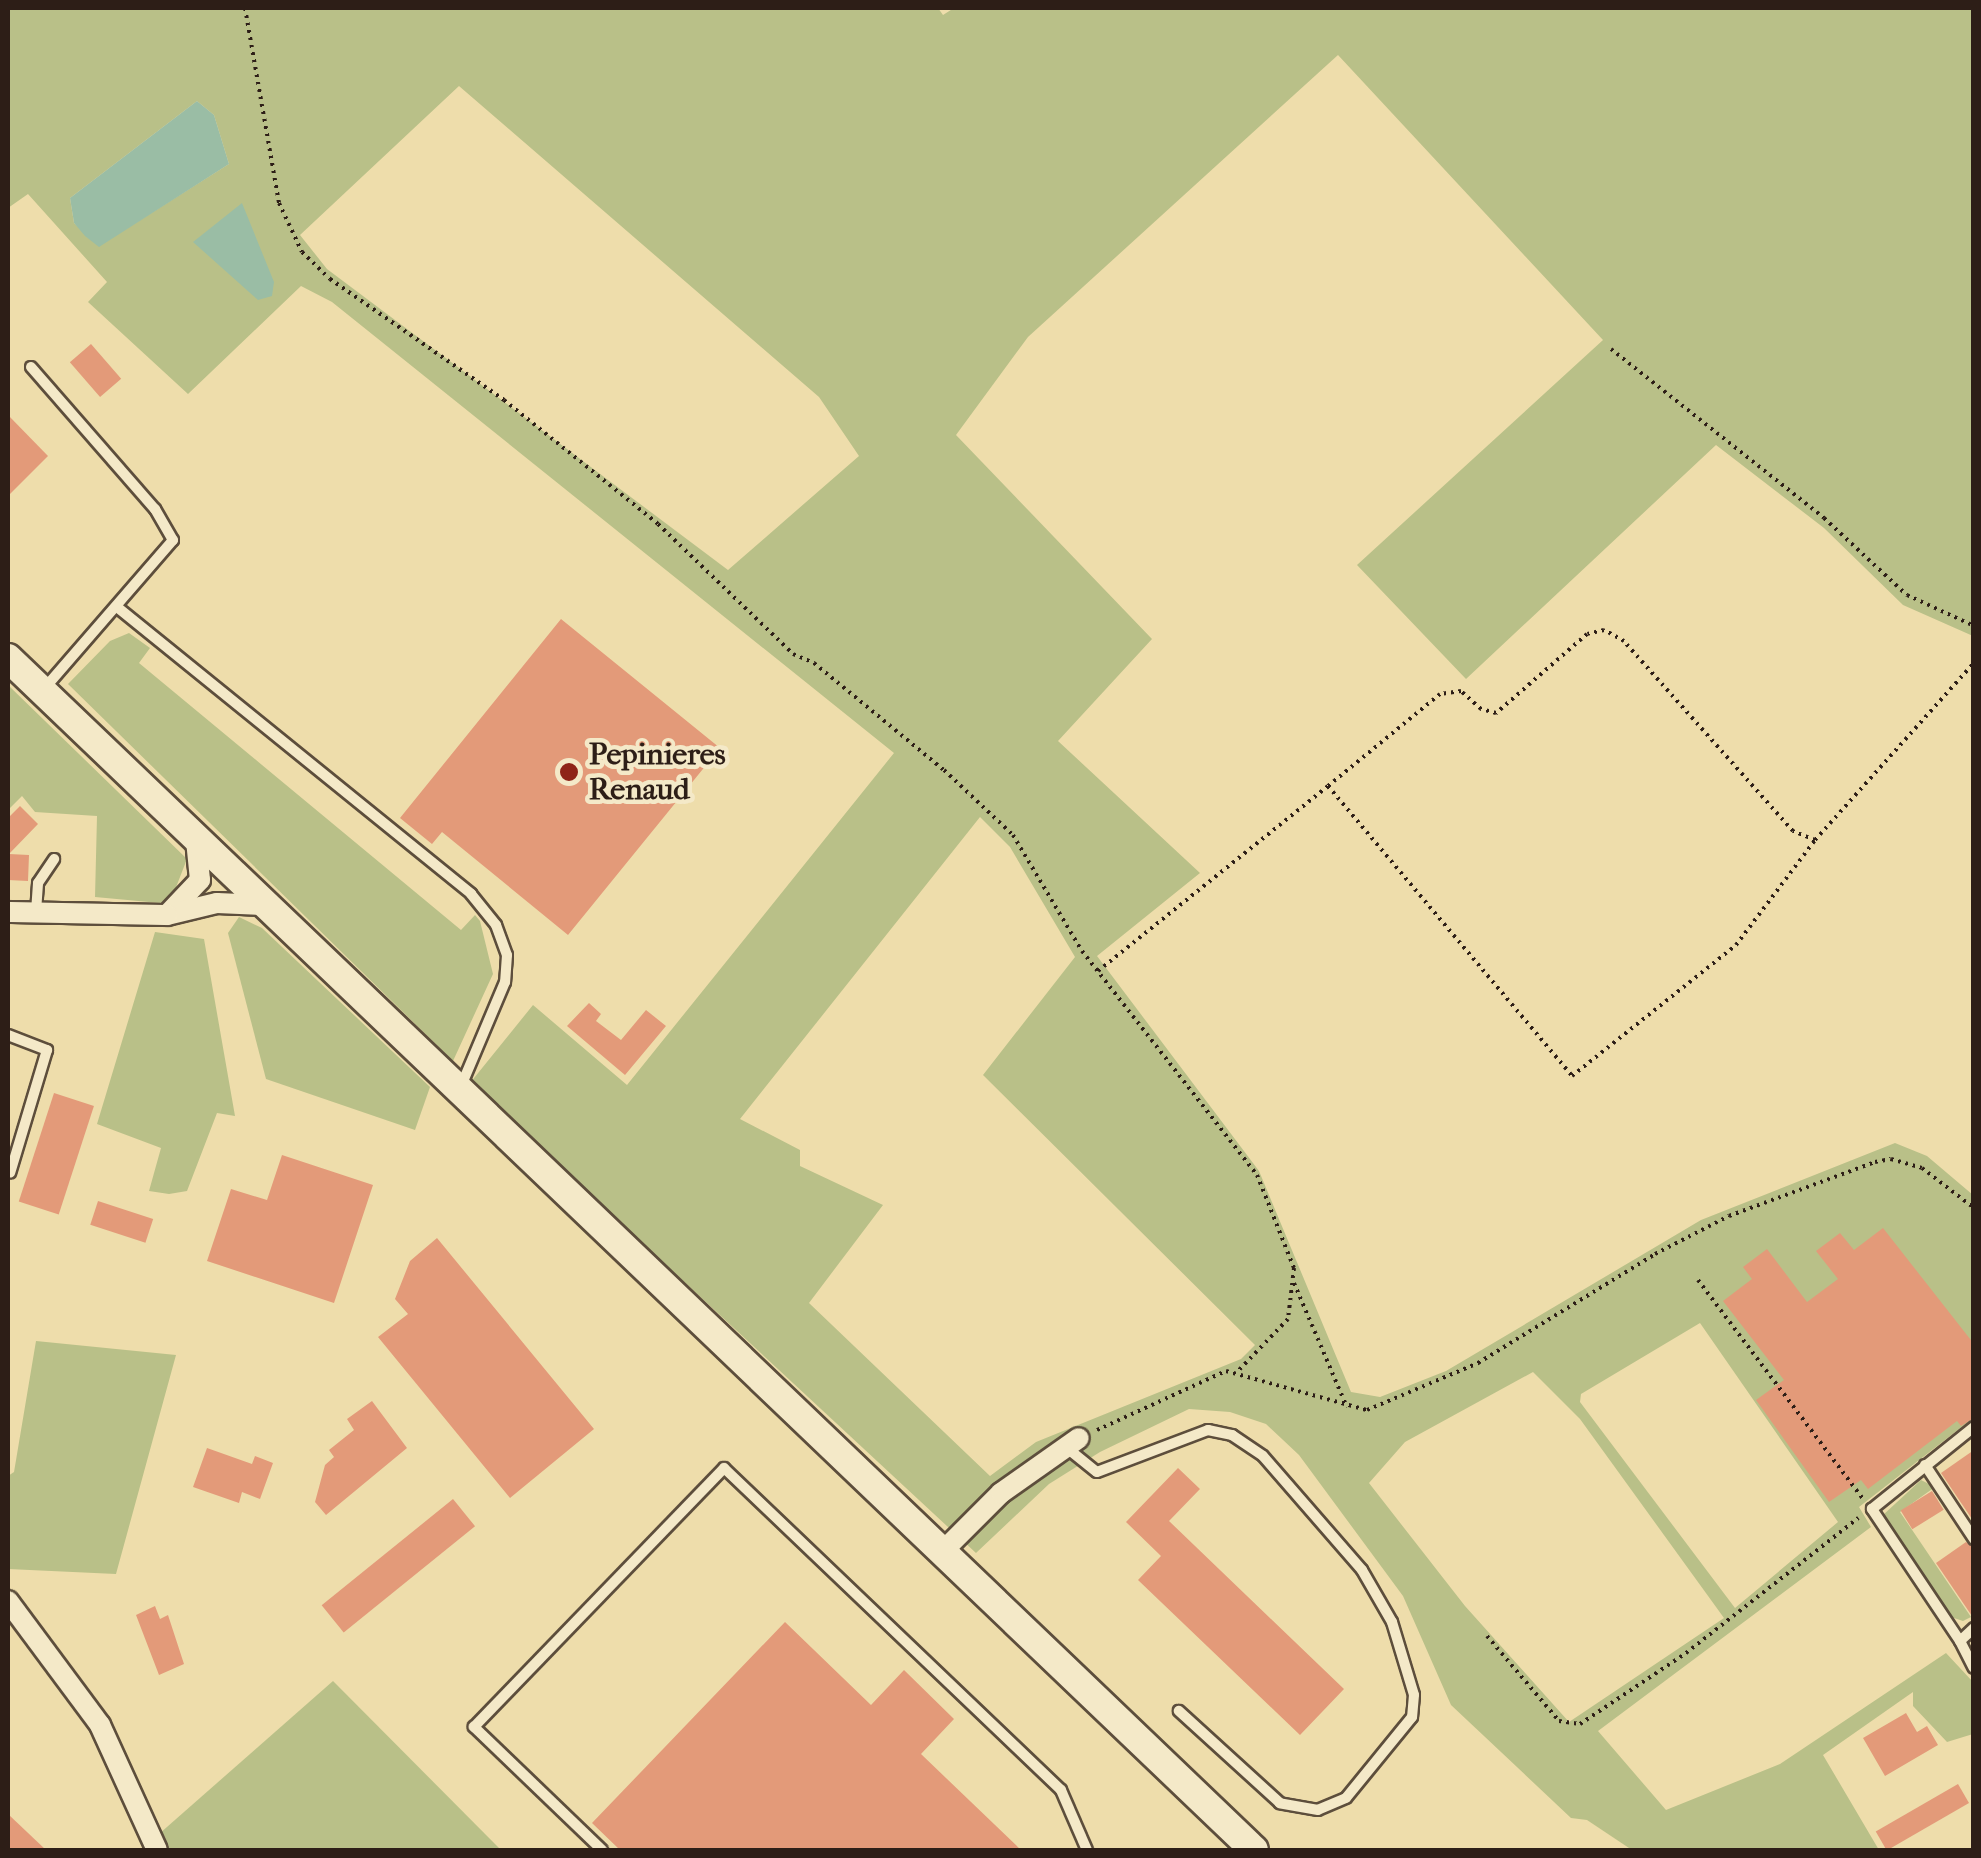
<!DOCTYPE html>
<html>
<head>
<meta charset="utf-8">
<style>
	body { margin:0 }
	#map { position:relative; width:1981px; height:1858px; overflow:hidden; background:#eeddab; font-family:"IM FELL French Canon",serif }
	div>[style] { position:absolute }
	.green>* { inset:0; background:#b9c088 }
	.water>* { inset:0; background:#9abda5 }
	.building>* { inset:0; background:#e39a79; transform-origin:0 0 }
	.path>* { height:4px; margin-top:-2px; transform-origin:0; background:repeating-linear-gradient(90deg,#2d1e17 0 2.5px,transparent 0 7.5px) }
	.roads { filter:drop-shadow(2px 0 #5d4e3c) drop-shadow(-2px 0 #5d4e3c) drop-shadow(0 2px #5d4e3c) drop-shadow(0 -2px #5d4e3c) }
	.service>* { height:10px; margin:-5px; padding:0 5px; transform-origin:5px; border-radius:5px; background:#f4e9c8 }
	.minor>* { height:20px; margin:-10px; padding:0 10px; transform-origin:10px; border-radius:10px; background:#f4e9c8 }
	.secondary>* { height:28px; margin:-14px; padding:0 14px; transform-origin:14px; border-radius:14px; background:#f4e9c8 }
	.dots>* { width:28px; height:28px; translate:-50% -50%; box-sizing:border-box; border:5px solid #f4e9c8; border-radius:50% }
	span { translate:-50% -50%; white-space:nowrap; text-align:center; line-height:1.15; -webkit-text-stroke:9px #f4e9c8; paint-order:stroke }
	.poi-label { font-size:30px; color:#2d1e17; font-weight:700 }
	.left { translate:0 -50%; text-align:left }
	.frame { position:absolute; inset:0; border:10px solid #2d1e17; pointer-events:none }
</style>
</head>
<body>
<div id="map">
	<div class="green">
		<div style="clip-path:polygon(evenodd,8px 8px,938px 8px,943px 15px,954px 8px,1973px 8px,1973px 636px,1903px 605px,1824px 528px,1716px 445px,1466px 679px,1357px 565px,1603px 340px,1338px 55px,1028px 337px,956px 435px,1152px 639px,1058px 741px,1200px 873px,1097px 956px,1259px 1171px,1351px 1392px,1380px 1397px,1446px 1371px,1701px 1220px,1895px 1143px,1927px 1156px,1973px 1195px,1973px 1418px,1859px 1507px,1871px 1527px,1598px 1731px,1666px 1810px,1780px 1764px,1946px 1653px,1973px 1682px,1973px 1734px,1947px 1742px,1913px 1706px,1913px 1692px,1823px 1755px,1879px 1850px,1632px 1850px,1587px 1820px,1571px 1818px,1451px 1705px,1403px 1596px,1299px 1455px,1266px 1424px,1230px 1412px,1189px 1409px,1100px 1452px,1049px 1484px,976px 1553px,470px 1083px,533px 1005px,627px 1085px,894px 753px,332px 302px,301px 286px,188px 394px,88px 302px,107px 282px,28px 194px,8px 208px,8px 8px,459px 86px,819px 397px,859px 456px,728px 570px,327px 269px,300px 235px,459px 86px,8px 8px,197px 101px,214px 115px,229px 164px,99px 246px,74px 223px,70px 198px,197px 101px,8px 8px,980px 817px,1010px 847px,1075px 957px,983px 1075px,1255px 1345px,1241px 1359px,1036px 1442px,990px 1476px,809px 1303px,883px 1205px,800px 1166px,800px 1150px,740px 1119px,980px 817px,8px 8px,1700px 1323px,1838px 1522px,1735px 1608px,1580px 1402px,1581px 1394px,1700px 1323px,8px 8px,1533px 1372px,1580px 1419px,1724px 1618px,1569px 1722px,1465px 1606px,1369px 1483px,1405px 1442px,1533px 1372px)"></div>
		<div style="clip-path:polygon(129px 633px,150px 648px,139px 663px,461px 930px,475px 915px,480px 921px,493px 974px,453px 1061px,68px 684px,110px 641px)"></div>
		<div style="clip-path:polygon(8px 685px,187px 859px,173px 895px,160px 903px,95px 897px,97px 816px,35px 812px,22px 796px,8px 810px)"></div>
		<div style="clip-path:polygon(239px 917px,262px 928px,430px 1087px,415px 1130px,266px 1079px,228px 933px)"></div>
		<div style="clip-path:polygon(155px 932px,204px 939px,235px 1116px,217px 1113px,187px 1191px,169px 1194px,149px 1191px,161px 1148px,97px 1124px)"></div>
		<div style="clip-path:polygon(36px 1341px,176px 1355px,116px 1574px,8px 1569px,8px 1476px,14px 1472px)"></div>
		<div style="clip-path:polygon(1921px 1480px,1935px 1487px,1900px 1512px,1971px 1617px,1963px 1621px,1951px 1617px,1883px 1515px)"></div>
		<div style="clip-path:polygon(333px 1681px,501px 1850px,167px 1850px,159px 1834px)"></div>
	</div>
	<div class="water">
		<div style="clip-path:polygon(197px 101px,214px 115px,229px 164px,99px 247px,85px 236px,74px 223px,70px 198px)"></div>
		<div style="clip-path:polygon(242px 203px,274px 282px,272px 296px,258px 300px,193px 242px)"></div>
	</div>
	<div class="building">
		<div style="left:91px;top:344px;width:46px;height:28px;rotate:49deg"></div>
		<div style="clip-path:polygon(8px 415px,48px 456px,8px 496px)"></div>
		<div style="clip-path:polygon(561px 619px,720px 748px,568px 935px,442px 832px,432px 844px,400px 818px)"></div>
		<div style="clip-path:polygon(20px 806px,38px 824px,9px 854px,29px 855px,28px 881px,8px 880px,8px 818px)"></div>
		<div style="clip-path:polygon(589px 1003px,601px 1014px,596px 1021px,621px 1040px,646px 1010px,666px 1026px,625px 1075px,567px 1026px)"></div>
		<div style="left:54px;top:1093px;width:42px;height:114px;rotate:18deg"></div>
		<div style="clip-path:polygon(282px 1155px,373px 1185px,334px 1303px,207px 1261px,231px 1189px,267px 1200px)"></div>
		<div style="left:98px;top:1201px;width:58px;height:25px;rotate:18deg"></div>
		<div style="clip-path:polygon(1883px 1228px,1974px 1344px,1974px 1418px,1961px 1426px,1957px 1421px,1868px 1489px,1861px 1480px,1829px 1502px,1756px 1400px,1784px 1380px,1723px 1301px,1752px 1279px,1743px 1267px,1767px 1249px,1807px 1302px,1838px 1279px,1816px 1251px,1840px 1233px,1854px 1250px)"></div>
		<div style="clip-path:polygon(437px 1238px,594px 1429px,510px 1498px,378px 1337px,408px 1314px,395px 1299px,410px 1261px)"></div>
		<div style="clip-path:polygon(372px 1401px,407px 1448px,326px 1515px,315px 1502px,325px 1465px,334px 1457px,329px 1450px,354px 1430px,347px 1419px)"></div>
		<div style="clip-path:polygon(207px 1448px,252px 1464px,255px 1456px,273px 1463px,260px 1499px,242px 1492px,239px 1503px,193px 1487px)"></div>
		<div style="clip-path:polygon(1974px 1450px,1974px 1522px,1941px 1473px)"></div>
		<div style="clip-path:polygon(1178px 1468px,1200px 1489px,1169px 1521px,1344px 1689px,1300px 1735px,1138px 1580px,1161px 1556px,1126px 1522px)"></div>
		<div style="left:1932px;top:1491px;width:22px;height:37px;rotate:58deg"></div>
		<div style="left:453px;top:1499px;width:35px;height:169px;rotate:51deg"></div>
		<div style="clip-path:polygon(1966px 1542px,1974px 1548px,1974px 1619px,1936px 1563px)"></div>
		<div style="clip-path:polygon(155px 1606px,160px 1619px,168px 1615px,184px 1664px,159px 1675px,136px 1615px)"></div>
		<div style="clip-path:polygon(785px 1622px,871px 1705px,904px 1670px,954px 1719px,921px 1754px,1021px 1850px,620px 1850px,592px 1823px)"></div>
		<div style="clip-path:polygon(1906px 1713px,1917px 1732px,1927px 1726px,1938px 1745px,1885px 1776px,1863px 1738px)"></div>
		<div style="left:1958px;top:1784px;width:22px;height:95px;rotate:60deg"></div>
		<div style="clip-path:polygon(8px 1814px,46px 1850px,8px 1850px)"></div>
	</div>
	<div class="path">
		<div style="left:245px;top:8px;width:198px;rotate:80.1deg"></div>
		<div style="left:279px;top:203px;width:54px;rotate:64.9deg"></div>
		<div style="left:302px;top:252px;width:39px;rotate:44deg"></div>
		<div style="left:330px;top:279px;width:212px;rotate:34.8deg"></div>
		<div style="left:504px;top:400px;width:198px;rotate:38.8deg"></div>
		<div style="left:658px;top:524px;width:187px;rotate:43.9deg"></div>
		<div style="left:793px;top:654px;width:23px;rotate:23deg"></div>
		<div style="left:814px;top:663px;width:168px;rotate:39.5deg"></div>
		<div style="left:944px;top:770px;width:95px;rotate:43.3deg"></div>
		<div style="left:1013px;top:835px;width:135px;rotate:59.3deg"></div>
		<div style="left:1082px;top:951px;width:284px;rotate:52deg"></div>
		<div style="left:1257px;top:1175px;width:100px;rotate:68.3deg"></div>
		<div style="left:1294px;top:1268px;width:51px;rotate:96.7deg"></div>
		<div style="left:1288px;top:1319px;width:74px;rotate:133.9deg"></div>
		<div style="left:1611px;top:349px;width:272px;rotate:38.4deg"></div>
		<div style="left:1824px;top:518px;width:113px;rotate:42.9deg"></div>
		<div style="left:1907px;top:595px;width:74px;rotate:24.8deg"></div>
		<div style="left:1815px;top:840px;width:24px;rotate:-158deg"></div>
		<div style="left:1793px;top:831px;width:254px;rotate:-131.7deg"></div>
		<div style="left:1624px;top:641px;width:23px;rotate:-151deg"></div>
		<div style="left:1604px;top:630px;width:17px;rotate:167deg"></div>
		<div style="left:1587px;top:634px;width:121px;rotate:139deg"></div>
		<div style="left:1496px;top:713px;width:16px;rotate:-165deg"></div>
		<div style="left:1481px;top:709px;width:27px;rotate:-138deg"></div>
		<div style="left:1461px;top:691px;width:21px;rotate:172deg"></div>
		<div style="left:1440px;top:694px;width:145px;rotate:140.6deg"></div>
		<div style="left:1328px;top:786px;width:379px;rotate:49.9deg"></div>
		<div style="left:1572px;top:1076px;width:210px;rotate:-38.6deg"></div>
		<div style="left:1736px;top:945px;width:131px;rotate:-53deg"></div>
		<div style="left:1815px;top:840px;width:238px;rotate:-48.1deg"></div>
		<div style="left:1098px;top:971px;width:295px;rotate:-38.8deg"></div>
		<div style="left:1698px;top:1280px;width:274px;rotate:53deg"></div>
		<div style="left:1294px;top:1283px;width:135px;rotate:66.9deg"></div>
		<div style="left:1097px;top:1430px;width:142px;rotate:-24.6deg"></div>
		<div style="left:1226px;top:1371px;width:146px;rotate:15.5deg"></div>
		<div style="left:1367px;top:1410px;width:121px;rotate:-22.9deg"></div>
		<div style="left:1478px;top:1363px;width:208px;rotate:-31.6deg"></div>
		<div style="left:1655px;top:1254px;width:83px;rotate:-27.2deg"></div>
		<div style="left:1729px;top:1216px;width:156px;rotate:-20.3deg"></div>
		<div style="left:1875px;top:1162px;width:16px;rotate:-11deg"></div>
		<div style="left:1891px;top:1159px;width:32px;rotate:16deg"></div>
		<div style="left:1922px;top:1168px;width:66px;rotate:37.6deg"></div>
		<div style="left:1487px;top:1636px;width:111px;rotate:49.7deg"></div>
		<div style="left:1559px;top:1721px;width:21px;rotate:8deg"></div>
		<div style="left:1580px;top:1724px;width:128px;rotate:-33.8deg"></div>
		<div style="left:1686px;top:1653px;width:219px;rotate:-38.1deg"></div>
	</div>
	<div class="roads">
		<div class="service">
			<div style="left:31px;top:367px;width:189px;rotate:48.9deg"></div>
			<div style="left:155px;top:509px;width:36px;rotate:60deg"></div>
			<div style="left:173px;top:540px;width:196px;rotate:130.9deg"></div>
			<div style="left:117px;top:607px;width:456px;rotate:39deg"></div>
			<div style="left:471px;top:894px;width:40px;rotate:51deg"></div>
			<div style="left:496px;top:925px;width:32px;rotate:70deg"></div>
			<div style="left:507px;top:955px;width:27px;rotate:94deg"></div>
			<div style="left:505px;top:982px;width:113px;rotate:112.9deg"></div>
			<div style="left:36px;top:912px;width:29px;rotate:-86deg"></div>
			<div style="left:38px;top:883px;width:29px;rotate:-56deg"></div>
			<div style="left:8px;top:1035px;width:42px;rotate:21deg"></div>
			<div style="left:47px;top:1050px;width:128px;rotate:106.7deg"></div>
			<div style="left:1067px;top:1448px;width:38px;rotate:39deg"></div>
			<div style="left:1097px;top:1472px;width:119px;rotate:-20.7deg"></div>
			<div style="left:1208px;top:1430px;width:25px;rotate:12deg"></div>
			<div style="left:1232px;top:1435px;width:37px;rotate:34deg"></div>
			<div style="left:1263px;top:1456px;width:151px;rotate:49deg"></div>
			<div style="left:1362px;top:1570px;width:60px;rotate:60deg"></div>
			<div style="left:1392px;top:1622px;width:76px;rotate:73.2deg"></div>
			<div style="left:1414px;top:1695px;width:22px;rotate:95deg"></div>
			<div style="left:1412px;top:1717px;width:104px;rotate:129.2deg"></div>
			<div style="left:1346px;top:1798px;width:30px;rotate:157deg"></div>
			<div style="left:1318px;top:1810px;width:39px;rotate:-170deg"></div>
			<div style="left:1280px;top:1803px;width:137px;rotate:-137.7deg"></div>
			<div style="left:1925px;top:1465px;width:89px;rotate:56.5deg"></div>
			<div style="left:1974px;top:1628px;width:19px;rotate:137deg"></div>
			<div style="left:1960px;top:1641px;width:30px;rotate:63deg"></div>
			<div style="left:1960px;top:1641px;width:159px;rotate:-123.7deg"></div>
			<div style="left:1872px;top:1509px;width:131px;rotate:-38.8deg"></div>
			<div style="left:602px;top:1850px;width:178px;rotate:-136.1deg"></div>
			<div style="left:474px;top:1727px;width:360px;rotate:-46deg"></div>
			<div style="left:724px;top:1468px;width:466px;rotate:43.7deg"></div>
			<div style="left:1061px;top:1790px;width:65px;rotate:66.6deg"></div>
		</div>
		<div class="minor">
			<div style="left:196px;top:840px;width:40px;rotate:84.3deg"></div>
			<div style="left:200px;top:880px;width:48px;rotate:133.3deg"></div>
			<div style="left:167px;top:915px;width:51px;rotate:-13.5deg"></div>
			<div style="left:217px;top:903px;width:46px;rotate:2.5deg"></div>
			<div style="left:8px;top:912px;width:159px;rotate:1.1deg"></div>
			<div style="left:941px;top:1553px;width:85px;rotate:-45deg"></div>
			<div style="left:1001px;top:1493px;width:95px;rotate:-35.2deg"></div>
			<div style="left:8px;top:1601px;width:154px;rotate:53.4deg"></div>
			<div style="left:100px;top:1725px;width:137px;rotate:65.5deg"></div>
		</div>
		<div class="secondary">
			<div style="left:8px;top:658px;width:1724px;rotate:43.73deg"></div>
		</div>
	</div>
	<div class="dots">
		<div style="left:569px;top:772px;background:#8f2418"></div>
	</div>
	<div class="poi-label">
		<span class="left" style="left:589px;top:772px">Pepinieres<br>Renaud</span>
	</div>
	<div class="frame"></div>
</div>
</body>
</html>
